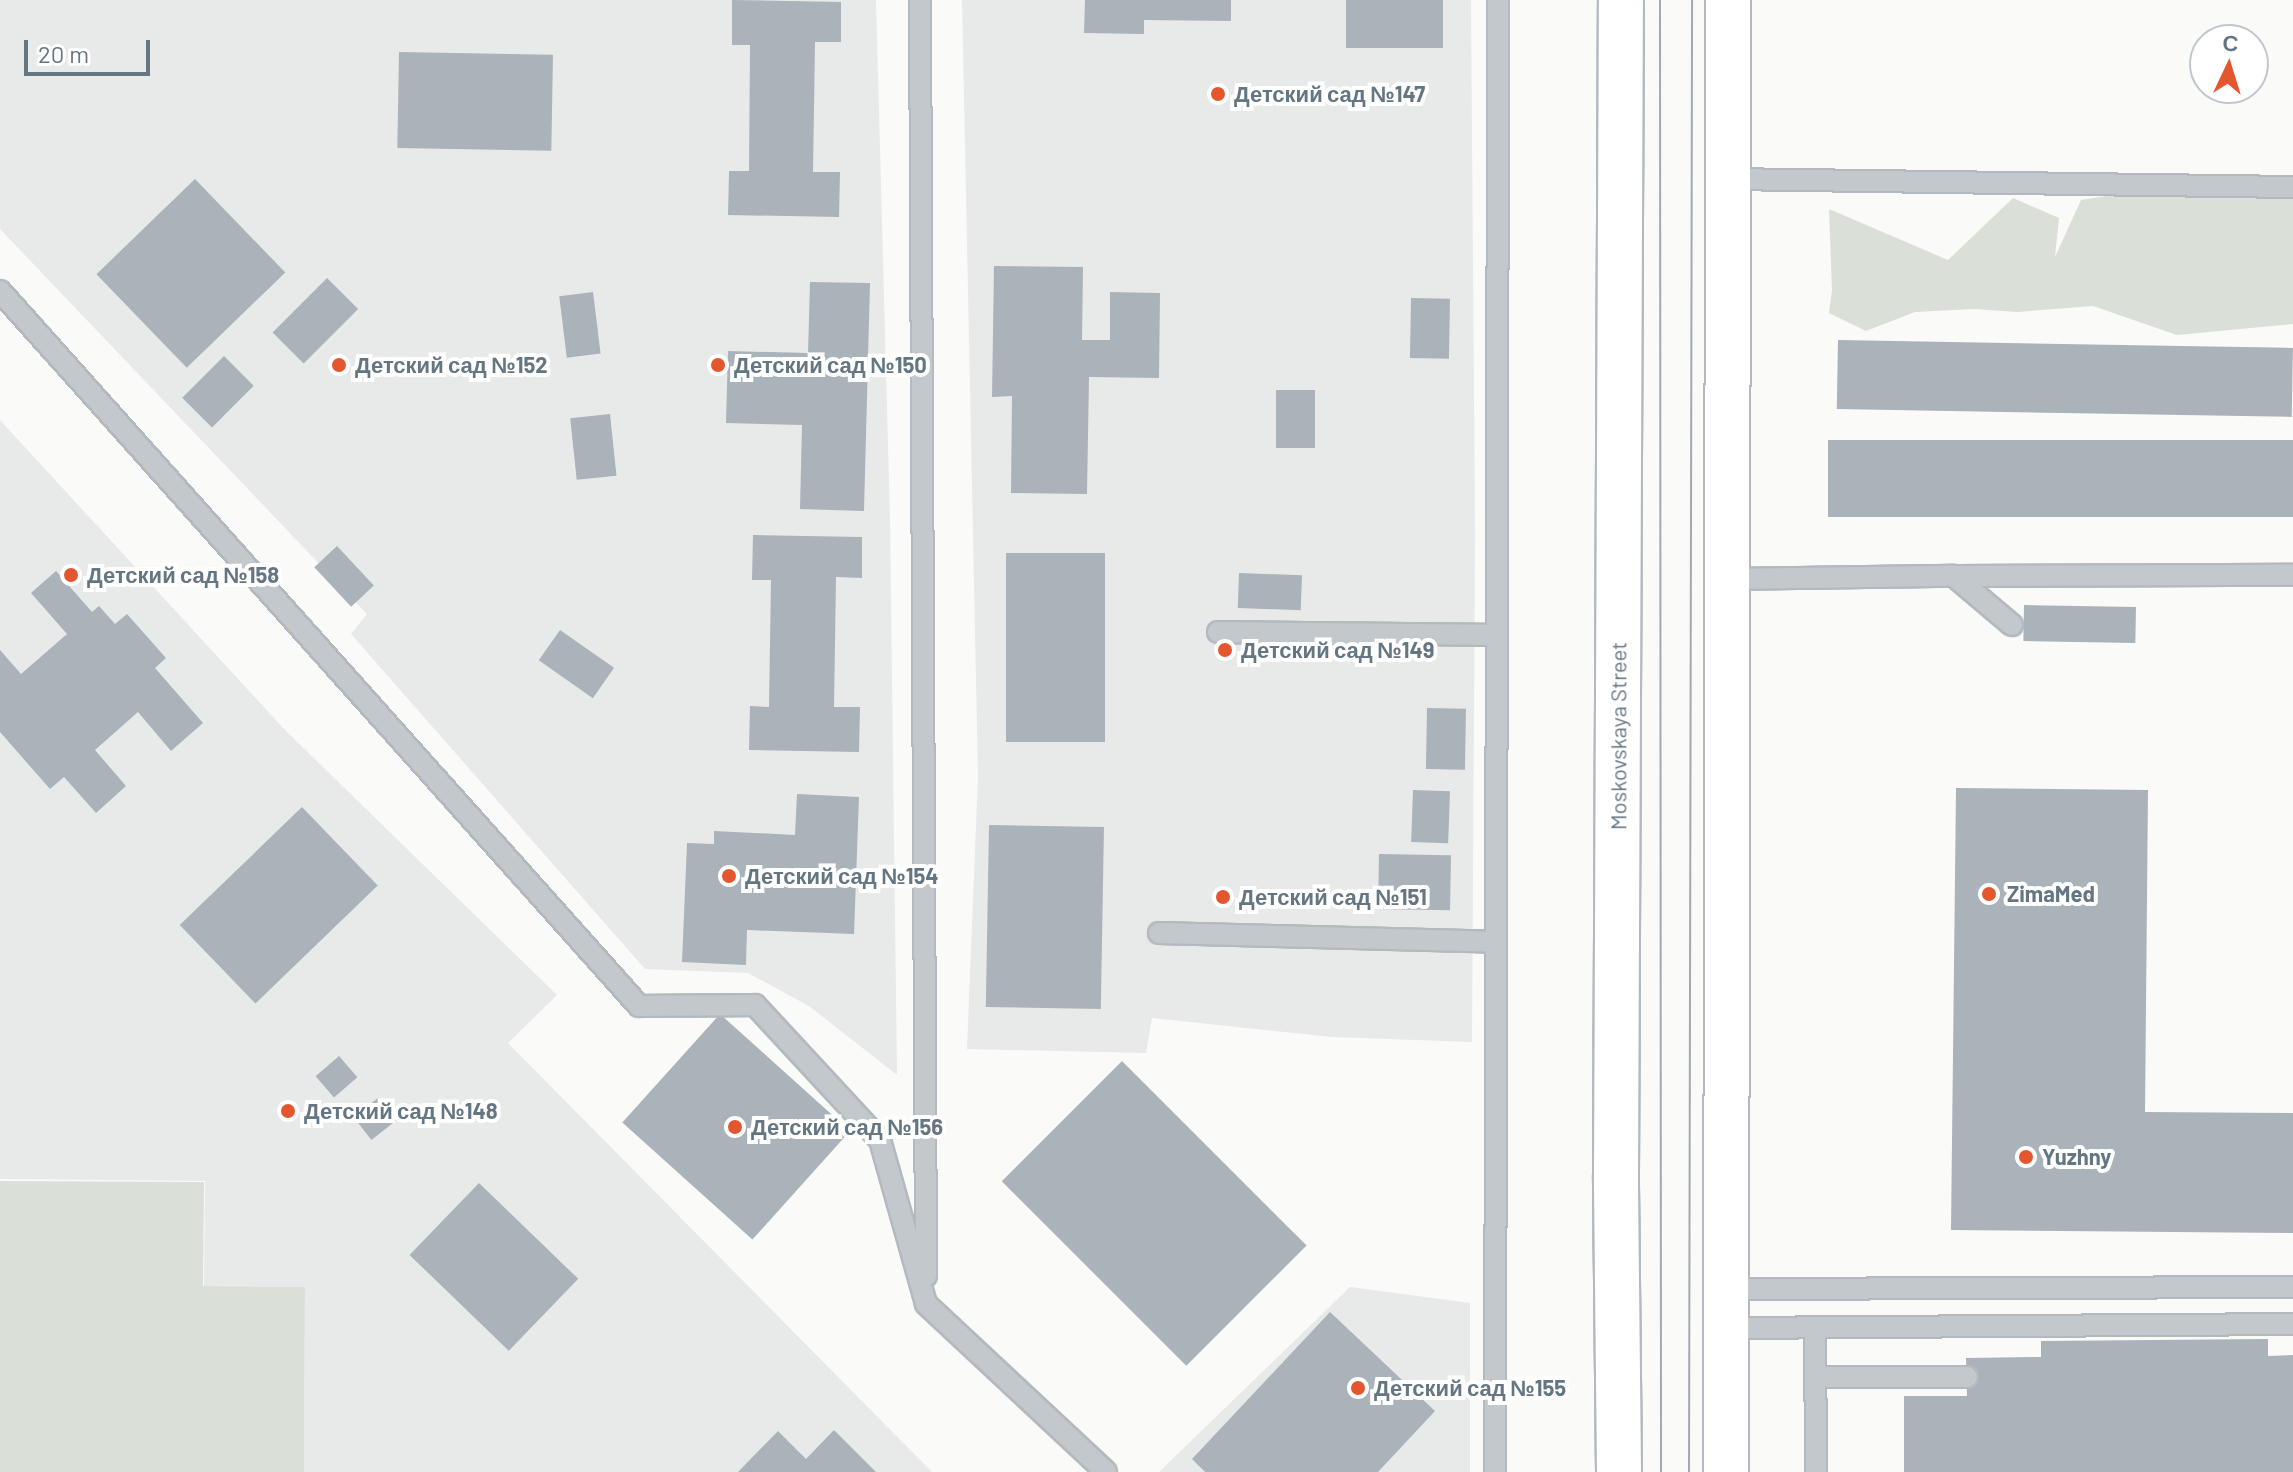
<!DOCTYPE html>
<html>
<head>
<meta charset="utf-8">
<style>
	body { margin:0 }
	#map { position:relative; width:2293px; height:1472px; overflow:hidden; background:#fafaf8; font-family:Barlow,sans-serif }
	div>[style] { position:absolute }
	.built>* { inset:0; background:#e8e9e9 }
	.green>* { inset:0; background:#dadfd7 }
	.building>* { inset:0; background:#aab3b9; transform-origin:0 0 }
	.roads { filter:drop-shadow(2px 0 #b3babf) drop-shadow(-2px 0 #b3babf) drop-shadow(0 2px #b3babf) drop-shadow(0 -2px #b3babf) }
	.lane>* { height:20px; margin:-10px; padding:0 10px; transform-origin:10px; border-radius:10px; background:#c3c8cc }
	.secondary>* { height:44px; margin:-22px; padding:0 22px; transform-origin:22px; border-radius:22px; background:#fff }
	.tram>* { height:2px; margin:-1px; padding:0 1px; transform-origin:1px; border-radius:1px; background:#a2aab0 }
	.dots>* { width:22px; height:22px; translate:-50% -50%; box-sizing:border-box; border:4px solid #fff; border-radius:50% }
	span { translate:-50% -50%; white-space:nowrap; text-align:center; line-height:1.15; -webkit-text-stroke:8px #fff; paint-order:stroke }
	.poi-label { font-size:22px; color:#657683; font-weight:700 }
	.left { translate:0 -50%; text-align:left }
	.street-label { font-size:22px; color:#657683 }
	.north { position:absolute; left:2189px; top:24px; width:80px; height:80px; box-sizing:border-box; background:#fff; border:2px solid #c1c8cd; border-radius:50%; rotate:4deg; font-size:22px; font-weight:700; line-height:32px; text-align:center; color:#657683 }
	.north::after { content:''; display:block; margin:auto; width:28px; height:36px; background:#e4572e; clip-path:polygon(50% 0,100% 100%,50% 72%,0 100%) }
	.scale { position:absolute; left:24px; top:40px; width:126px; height:36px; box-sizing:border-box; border:4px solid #657683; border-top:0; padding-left:10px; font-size:24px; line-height:28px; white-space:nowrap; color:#657683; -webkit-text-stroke:6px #fff; paint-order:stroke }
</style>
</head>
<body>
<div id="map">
	<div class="built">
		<div style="clip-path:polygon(0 0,876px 0,890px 519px,897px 1075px,809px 1006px,748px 973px,645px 969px,351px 634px,367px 614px,0 229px)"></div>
		<div style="clip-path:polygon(962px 0,1471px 0,1475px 536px,1472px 1042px,1332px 1037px,1152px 1018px,1146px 1053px,967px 1049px,978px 776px)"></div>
		<div style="clip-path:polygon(0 420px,285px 730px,557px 995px,508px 1043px,932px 1472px,304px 1472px,305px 1287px,204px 1286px,205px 1181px,0 1179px)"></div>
		<div style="clip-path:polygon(1350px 1287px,1470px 1303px,1470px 1472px,1159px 1472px)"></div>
	</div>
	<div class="green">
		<div style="clip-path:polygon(2158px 188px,2293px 199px,2293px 324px,2177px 335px,2093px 306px,2017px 312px,1974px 309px,1915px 312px,1866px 331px,1829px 313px,1832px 290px,1829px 209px,1948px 260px,2013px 198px,2059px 218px,2055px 257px,2081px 200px)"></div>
		<div style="clip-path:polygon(0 1181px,204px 1182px,203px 1286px,305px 1287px,304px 1472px,0 1472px)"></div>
	</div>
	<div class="building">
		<div style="clip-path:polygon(732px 0,841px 2px,841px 42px,815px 42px,813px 172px,840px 172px,839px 217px,728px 215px,729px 171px,749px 171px,750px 45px,732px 45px)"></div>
		<div style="clip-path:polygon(1085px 0,1231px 0,1231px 21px,1144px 20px,1144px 34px,1084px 33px)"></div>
		<div style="left:1346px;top:0;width:97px;height:48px"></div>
		<div style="left:399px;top:52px;width:154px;height:96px;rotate:1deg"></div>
		<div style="left:195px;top:179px;width:130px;height:137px;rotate:46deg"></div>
		<div style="clip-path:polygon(994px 266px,1083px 267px,1082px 340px,1110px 340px,1110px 292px,1160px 293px,1159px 378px,1089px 377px,1087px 494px,1011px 493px,1012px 396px,992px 397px)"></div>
		<div style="left:327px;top:278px;width:44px;height:77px;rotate:45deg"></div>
		<div style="clip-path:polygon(810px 282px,870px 283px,864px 511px,800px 509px,802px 425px,726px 423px,728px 351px,808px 353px)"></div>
		<div style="left:593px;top:292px;width:62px;height:34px;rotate:83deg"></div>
		<div style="left:1411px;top:298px;width:39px;height:60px;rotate:1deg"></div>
		<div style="left:1838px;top:340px;width:455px;height:69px;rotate:1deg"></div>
		<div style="left:224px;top:356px;width:42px;height:59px;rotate:45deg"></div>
		<div style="left:1276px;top:390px;width:39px;height:58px"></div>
		<div style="left:610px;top:414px;width:62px;height:40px;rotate:84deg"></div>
		<div style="left:1828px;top:440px;width:465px;height:77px"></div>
		<div style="clip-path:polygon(753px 535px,862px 537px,862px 578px,836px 577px,834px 707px,860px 707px,859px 752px,749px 750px,750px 706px,769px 707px,771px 580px,752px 580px)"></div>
		<div style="left:337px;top:546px;width:54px;height:31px;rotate:47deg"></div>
		<div style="left:1006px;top:553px;width:99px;height:189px"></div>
		<div style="clip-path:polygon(56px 571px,92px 612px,99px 606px,115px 624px,127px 614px,166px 658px,155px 668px,203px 723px,171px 751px,138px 712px,95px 750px,126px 786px,96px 813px,64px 777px,50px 789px,0 732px,0 650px,21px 674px,67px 634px,31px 593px)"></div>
		<div style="left:1239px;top:573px;width:63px;height:35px;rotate:2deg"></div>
		<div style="left:2024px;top:605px;width:112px;height:36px;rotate:1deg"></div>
		<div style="left:560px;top:630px;width:66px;height:37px;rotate:35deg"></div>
		<div style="left:1427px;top:708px;width:39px;height:61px;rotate:1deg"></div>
		<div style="clip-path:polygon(1956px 788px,2148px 790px,2145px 1112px,2293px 1113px,2293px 1233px,1951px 1230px)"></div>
		<div style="left:1413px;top:790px;width:37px;height:52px;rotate:2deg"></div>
		<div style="clip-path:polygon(797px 794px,859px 797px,854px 934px,747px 930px,746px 965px,682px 962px,687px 843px,714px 844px,714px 831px,795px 835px)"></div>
		<div style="left:302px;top:807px;width:109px;height:170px;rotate:46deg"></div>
		<div style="left:989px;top:825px;width:115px;height:182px;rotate:1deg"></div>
		<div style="left:1379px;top:854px;width:72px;height:55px;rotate:1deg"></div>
		<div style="left:720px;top:1014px;width:175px;height:146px;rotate:42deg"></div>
		<div style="left:339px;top:1056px;width:28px;height:31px;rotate:49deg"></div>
		<div style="left:1122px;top:1061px;width:261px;height:170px;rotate:45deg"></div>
		<div style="left:378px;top:1098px;width:29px;height:31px;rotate:52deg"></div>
		<div style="left:479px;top:1183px;width:138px;height:100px;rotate:44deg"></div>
		<div style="clip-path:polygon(1330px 1312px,1435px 1411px,1378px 1472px,1205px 1472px,1192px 1459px)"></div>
		<div style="clip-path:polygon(2268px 1339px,2268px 1356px,2293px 1355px,2293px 1472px,1904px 1472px,1904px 1396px,1967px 1396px,1966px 1358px,2041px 1357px,2041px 1341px)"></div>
		<div style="clip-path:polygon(834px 1430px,876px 1472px,738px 1472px,778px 1431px,806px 1459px)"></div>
	</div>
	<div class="roads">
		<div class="lane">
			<div style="left:920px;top:0;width:1276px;rotate:89.73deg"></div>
			<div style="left:1727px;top:179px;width:566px;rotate:0.81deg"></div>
			<div style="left:0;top:291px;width:959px;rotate:48.21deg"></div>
			<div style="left:639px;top:1006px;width:116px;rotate:-0.5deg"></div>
			<div style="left:755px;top:1005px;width:184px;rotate:47.2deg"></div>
			<div style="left:880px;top:1140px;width:170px;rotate:74.3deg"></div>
			<div style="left:926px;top:1304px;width:246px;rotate:43deg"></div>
			<div style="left:1954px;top:576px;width:339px;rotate:-0.2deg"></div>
			<div style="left:1727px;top:579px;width:227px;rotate:-0.8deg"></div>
			<div style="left:1954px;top:576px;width:76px;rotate:40.2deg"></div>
			<div style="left:1218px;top:632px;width:279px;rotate:0.6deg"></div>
			<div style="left:1159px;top:933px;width:337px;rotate:1.5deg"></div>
			<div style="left:1726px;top:1289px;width:567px;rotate:-0.2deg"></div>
			<div style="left:1815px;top:1327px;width:145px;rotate:89.6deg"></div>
			<div style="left:1726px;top:1328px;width:567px;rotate:-0.4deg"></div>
			<div style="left:1815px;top:1377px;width:152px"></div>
			<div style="left:1495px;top:1472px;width:1472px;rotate:-89.88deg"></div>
		</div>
		<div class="secondary">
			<div style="left:1619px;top:1472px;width:297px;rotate:-90.6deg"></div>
			<div style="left:1616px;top:1175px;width:1175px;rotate:-89.76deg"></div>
			<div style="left:1726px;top:1472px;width:1472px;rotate:-89.92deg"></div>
		</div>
	</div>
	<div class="tram">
		<div style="left:1660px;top:0;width:1472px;rotate:89.96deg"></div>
		<div style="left:1689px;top:1472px;width:1472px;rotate:-89.88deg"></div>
	</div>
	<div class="dots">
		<div style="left:1218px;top:94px;background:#e4572e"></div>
		<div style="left:339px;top:365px;background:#e4572e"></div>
		<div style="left:718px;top:365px;background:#e4572e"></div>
		<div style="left:71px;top:575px;background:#e4572e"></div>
		<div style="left:1225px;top:650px;background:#e4572e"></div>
		<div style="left:729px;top:876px;background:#e4572e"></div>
		<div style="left:1989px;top:894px;background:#e4572e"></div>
		<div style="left:1223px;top:897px;background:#e4572e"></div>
		<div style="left:288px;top:1111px;background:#e4572e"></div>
		<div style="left:735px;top:1127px;background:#e4572e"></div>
		<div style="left:2026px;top:1157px;background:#e4572e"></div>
		<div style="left:1358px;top:1388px;background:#e4572e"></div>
	</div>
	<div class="poi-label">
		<span class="left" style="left:1234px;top:94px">Детский сад №147</span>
		<span class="left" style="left:355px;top:365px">Детский сад №152</span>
		<span class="left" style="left:734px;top:365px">Детский сад №150</span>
		<span class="left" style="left:87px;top:575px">Детский сад №158</span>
		<span class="left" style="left:1241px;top:650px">Детский сад №149</span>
		<span class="left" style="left:745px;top:876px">Детский сад №154</span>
		<span class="left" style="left:2007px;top:894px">ZimaMed</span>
		<span class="left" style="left:1239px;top:897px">Детский сад №151</span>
		<span class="left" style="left:304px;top:1111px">Детский сад №148</span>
		<span class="left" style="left:751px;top:1127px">Детский сад №156</span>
		<span class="left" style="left:2042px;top:1157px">Yuzhny</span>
		<span class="left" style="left:1374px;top:1388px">Детский сад №155</span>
	</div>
	<div class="street-label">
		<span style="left:1618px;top:736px;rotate:-90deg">Moskovskaya Street</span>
	</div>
	<div class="north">С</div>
	<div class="scale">20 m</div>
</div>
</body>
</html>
